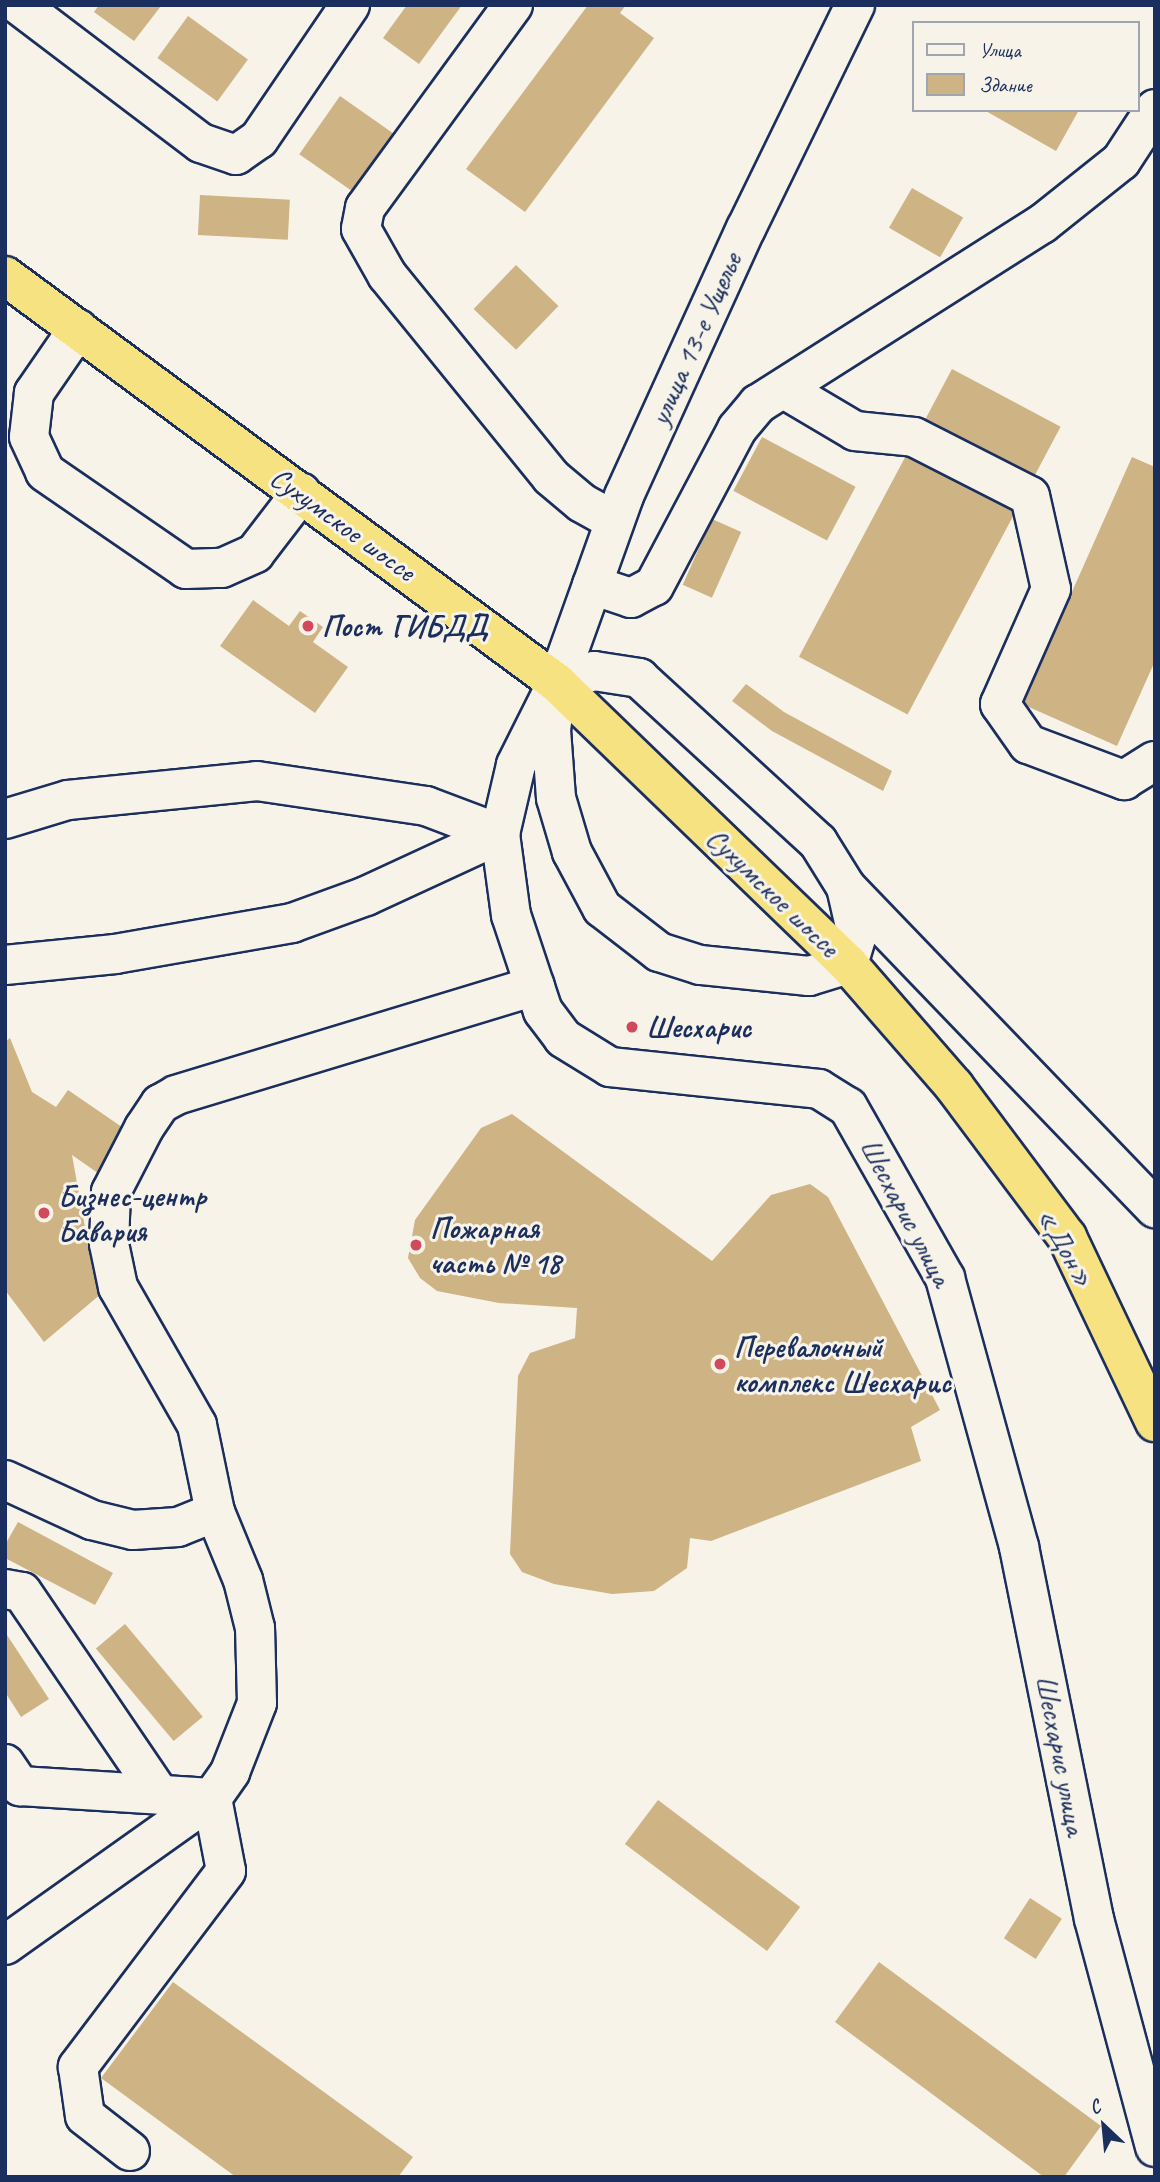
<!DOCTYPE html>
<html>
<head>
<meta charset="utf-8">
<style>
	body { margin:0 }
	#map { position:relative; width:1160px; height:2182px; overflow:hidden; background:#f7f3e8; font-family:Caveat,sans-serif }
	div>[style] { position:absolute }
	.building>* { inset:0; background:#ceb384; transform-origin:0 0 }
	.roads { filter:drop-shadow(2px 0 #1b2f5e) drop-shadow(-2px 0 #1b2f5e) drop-shadow(0 2px #1b2f5e) drop-shadow(0 -2px #1b2f5e) }
	.minor>* { height:38px; margin:-19px; padding:0 19px; transform-origin:19px; border-radius:19px; background:#f7f3e8 }
	.highway>* { height:38px; margin:-19px; padding:0 19px; transform-origin:19px; border-radius:19px; background:#f7e281 }
	.dots>* { width:19px; height:19px; translate:-50% -50%; box-sizing:border-box; border:4px solid #f7f3e8; border-radius:50% }
	span { translate:-50% -50%; white-space:nowrap; text-align:center; line-height:1.15; -webkit-text-stroke:6px #f7f3e8; paint-order:stroke }
	.street-label { font-size:30px; color:#1b2f5e }
	.poi-label { font-size:30px; color:#1b2f5e; font-weight:700 }
	.left { translate:0 -50%; text-align:left }
	.frame { position:absolute; inset:0; border:7px solid #1b2f5e; pointer-events:none }
	.legend { position:absolute; left:912px; top:21px; width:228px; height:91px; box-sizing:border-box; background:#f7f3e8; border:2px solid #9fa5b1; margin:0; padding:9px 12px; list-style:none; font-size:21px; color:#1b2f5e }
	.legend li { display:flex; align-items:center; gap:14px; height:35px }
	.legend b { width:35px; border:2px solid #9fa5b1 }
	.north { position:absolute; left:1069px; top:2091px; width:70px; height:70px; -webkit-text-stroke:5px #f7f3e8; paint-order:stroke; rotate:334deg; font-size:19px; font-weight:700; line-height:28px; text-align:center; color:#1b2f5e }
	.north::after { content:''; display:block; margin:auto; width:24px; height:32px; background:#1b2f5e; clip-path:polygon(50% 0,100% 100%,50% 72%,0 100%) }
</style>
</head>
<body>
<div id="map">
	<div class="building">
		<div style="clip-path:polygon(99px 5px,159px 5px,161px 6px,134px 41px,94px 12px)"></div>
		<div style="clip-path:polygon(407px 5px,462px 5px,419px 64px,383px 38px)"></div>
		<div style="clip-path:polygon(588px 5px,626px 5px,620px 13px,654px 38px,525px 212px,466px 169px)"></div>
		<div style="left:188px;top:16px;width:74px;height:52px;rotate:36deg"></div>
		<div style="left:340px;top:96px;width:70px;height:71px;rotate:35deg"></div>
		<div style="clip-path:polygon(984px 110px,1079px 110px,1056px 151px)"></div>
		<div style="left:912px;top:188px;width:59px;height:46px;rotate:30deg"></div>
		<div style="left:200px;top:195px;width:90px;height:40px;rotate:3deg"></div>
		<div style="left:516px;top:265px;width:59px;height:61px;rotate:44deg"></div>
		<div style="left:952px;top:369px;width:123px;height:326px;rotate:28deg"></div>
		<div style="left:762px;top:437px;width:106px;height:61px;rotate:28deg"></div>
		<div style="clip-path:polygon(1132px 457px,1155px 467px,1155px 661px,1117px 746px,1022px 704px)"></div>
		<div style="left:712px;top:519px;width:32px;height:72px;rotate:24deg"></div>
		<div style="clip-path:polygon(253px 600px,289px 626px,300px 611px,323px 627px,313px 642px,348px 667px,315px 713px,220px 646px)"></div>
		<div style="clip-path:polygon(746px 684px,784px 712px,892px 771px,883px 791px,772px 731px,732px 701px)"></div>
		<div style="clip-path:polygon(10px 1038px,32px 1092px,56px 1107px,68px 1090px,135px 1136px,105px 1178px,72px 1155px,93px 1272px,108px 1288px,44px 1342px,5px 1290px,5px 1042px)"></div>
		<div style="clip-path:polygon(512px 1114px,712px 1261px,771px 1195px,810px 1184px,828px 1197px,940px 1410px,911px 1427px,921px 1461px,711px 1541px,690px 1538px,687px 1568px,654px 1591px,612px 1594px,554px 1584px,522px 1572px,510px 1554px,518px 1376px,530px 1353px,575px 1338px,577px 1308px,499px 1303px,437px 1291px,420px 1278px,408px 1258px,415px 1220px,481px 1128px)"></div>
		<div style="clip-path:polygon(18px 1522px,113px 1573px,95px 1605px,5px 1558px,5px 1545px)"></div>
		<div style="left:125px;top:1624px;width:121px;height:38px;rotate:50deg"></div>
		<div style="clip-path:polygon(7px 1635px,49px 1699px,21px 1717px,5px 1692px)"></div>
		<div style="left:658px;top:1800px;width:178px;height:55px;rotate:37deg"></div>
		<div style="left:1030px;top:1898px;width:38px;height:48px;rotate:33deg"></div>
		<div style="clip-path:polygon(879px 1962px,1101px 2126px,1064px 2177px,1044px 2177px,835px 2022px)"></div>
		<div style="clip-path:polygon(173px 1982px,413px 2157px,398px 2177px,236px 2177px,101px 2078px)"></div>
	</div>
	<div class="roads">
		<div class="minor">
			<div style="left:19px;top:5px;width:228px;rotate:37.2deg"></div>
			<div style="left:201px;top:143px;width:37px;rotate:19deg"></div>
			<div style="left:236px;top:155px;width:28px;rotate:-35deg"></div>
			<div style="left:259px;top:139px;width:162px;rotate:-55.8deg"></div>
			<div style="left:513px;top:5px;width:251px;rotate:126.1deg"></div>
			<div style="left:365px;top:208px;width:21px;rotate:101deg"></div>
			<div style="left:361px;top:229px;width:53px;rotate:60.5deg"></div>
			<div style="left:387px;top:275px;width:260px;rotate:50.9deg"></div>
			<div style="left:551px;top:477px;width:40px;rotate:40deg"></div>
			<div style="left:582px;top:503px;width:37px;rotate:29deg"></div>
			<div style="left:855px;top:5px;width:248px;rotate:116deg"></div>
			<div style="left:746px;top:228px;width:294px;rotate:114.5deg"></div>
			<div style="left:624px;top:496px;width:199px;rotate:109.7deg"></div>
			<div style="left:557px;top:683px;width:92px;rotate:116.6deg"></div>
			<div style="left:516px;top:765px;width:71px;rotate:103.1deg"></div>
			<div style="left:500px;top:834px;width:82px;rotate:82.3deg"></div>
			<div style="left:511px;top:915px;width:101px;rotate:71.6deg"></div>
			<div style="left:543px;top:1011px;width:34px;rotate:53deg"></div>
			<div style="left:563px;top:1038px;width:55px;rotate:31.7deg"></div>
			<div style="left:610px;top:1067px;width:210px;rotate:6deg"></div>
			<div style="left:819px;top:1089px;width:34px;rotate:32deg"></div>
			<div style="left:848px;top:1107px;width:197px;rotate:60.4deg"></div>
			<div style="left:945px;top:1278px;width:279px;rotate:74.6deg"></div>
			<div style="left:1019px;top:1547px;width:379px;rotate:78.6deg"></div>
			<div style="left:1094px;top:1919px;width:236px;rotate:75deg"></div>
			<div style="left:78px;top:329px;width:78px;rotate:124.5deg"></div>
			<div style="left:34px;top:393px;width:44px;rotate:96.5deg"></div>
			<div style="left:29px;top:437px;width:38px;rotate:65deg"></div>
			<div style="left:45px;top:472px;width:171px;rotate:34.5deg"></div>
			<div style="left:186px;top:569px;width:36px;rotate:-2deg"></div>
			<div style="left:222px;top:568px;width:36px;rotate:-24deg"></div>
			<div style="left:255px;top:553px;width:76px;rotate:-52.5deg"></div>
			<div style="left:784px;top:389px;width:82px;rotate:30.6deg"></div>
			<div style="left:855px;top:431px;width:59px;rotate:5.8deg"></div>
			<div style="left:914px;top:437px;width:130px;rotate:27deg"></div>
			<div style="left:1030px;top:496px;width:95px;rotate:77.3deg"></div>
			<div style="left:1051px;top:589px;width:126px;rotate:113.9deg"></div>
			<div style="left:1000px;top:704px;width:49px;rotate:55deg"></div>
			<div style="left:1028px;top:744px;width:103px;rotate:20.6deg"></div>
			<div style="left:1124px;top:780px;width:36px;rotate:-32deg"></div>
			<div style="left:592px;top:585px;width:41px;rotate:18.4deg"></div>
			<div style="left:631px;top:598px;width:26px;rotate:-28deg"></div>
			<div style="left:654px;top:586px;width:178px;rotate:-62.1deg"></div>
			<div style="left:737px;top:429px;width:33px;rotate:-50deg"></div>
			<div style="left:758px;top:404px;width:336px;rotate:-32.4deg"></div>
			<div style="left:1042px;top:224px;width:101px;rotate:-38.6deg"></div>
			<div style="left:1121px;top:161px;width:62px;rotate:-56.8deg"></div>
			<div style="left:594px;top:671px;width:46px;rotate:8.8deg"></div>
			<div style="left:639px;top:678px;width:243px;rotate:42.5deg"></div>
			<div style="left:818px;top:842px;width:53px;rotate:58.1deg"></div>
			<div style="left:846px;top:887px;width:49px;rotate:77.1deg"></div>
			<div style="left:857px;top:935px;width:30px;rotate:107deg"></div>
			<div style="left:848px;top:964px;width:41px;rotate:162.9deg"></div>
			<div style="left:809px;top:976px;width:110px;rotate:-174.2deg"></div>
			<div style="left:700px;top:965px;width:43px;rotate:-162.4deg"></div>
			<div style="left:659px;top:952px;width:72px;rotate:-142.3deg"></div>
			<div style="left:602px;top:908px;width:64px;rotate:-118.2deg"></div>
			<div style="left:572px;top:852px;width:56px;rotate:-106.5deg"></div>
			<div style="left:556px;top:798px;width:68px;rotate:-94.2deg"></div>
			<div style="left:551px;top:730px;width:47px;rotate:-82.7deg"></div>
			<div style="left:557px;top:683px;width:39px;rotate:-18deg"></div>
			<div style="left:5px;top:819px;width:66px;rotate:-16.8deg"></div>
			<div style="left:68px;top:800px;width:190px;rotate:-5.7deg"></div>
			<div style="left:257px;top:781px;width:171px;rotate:8.4deg"></div>
			<div style="left:426px;top:806px;width:79px;rotate:20.7deg"></div>
			<div style="left:846px;top:887px;width:446px;rotate:46.1deg"></div>
			<div style="left:5px;top:965px;width:111px;rotate:-5.7deg"></div>
			<div style="left:115px;top:954px;width:180px;rotate:-9.9deg"></div>
			<div style="left:292px;top:923px;width:79px;rotate:-20deg"></div>
			<div style="left:366px;top:896px;width:148px;rotate:-24.8deg"></div>
			<div style="left:5px;top:1480px;width:96px;rotate:24.7deg"></div>
			<div style="left:92px;top:1520px;width:42px;rotate:13.7deg"></div>
			<div style="left:133px;top:1530px;width:45px;rotate:-3.8deg"></div>
			<div style="left:178px;top:1527px;width:40px;rotate:-22deg"></div>
			<div style="left:5px;top:1589px;width:17px;rotate:10deg"></div>
			<div style="left:22px;top:1592px;width:245px;rotate:55.8deg"></div>
			<div style="left:5px;top:1764px;width:27px;rotate:56deg"></div>
			<div style="left:20px;top:1786px;width:192px;rotate:3.6deg"></div>
			<div style="left:212px;top:1798px;width:74px;rotate:79.1deg"></div>
			<div style="left:226px;top:1871px;width:246px;rotate:127.1deg"></div>
			<div style="left:78px;top:2067px;width:49px;rotate:81.9deg"></div>
			<div style="left:85px;top:2116px;width:57px;rotate:37.9deg"></div>
			<div style="left:5px;top:1945px;width:254px;rotate:-35.4deg"></div>
			<div style="left:212px;top:1798px;width:32px;rotate:-55deg"></div>
			<div style="left:230px;top:1772px;width:74px;rotate:-68.6deg"></div>
			<div style="left:257px;top:1703px;width:75px;rotate:-91.5deg"></div>
			<div style="left:255px;top:1628px;width:49px;rotate:-104deg"></div>
			<div style="left:243px;top:1580px;width:74px;rotate:-112.4deg"></div>
			<div style="left:215px;top:1512px;width:89px;rotate:-101.7deg"></div>
			<div style="left:197px;top:1425px;width:159px;rotate:-119.8deg"></div>
			<div style="left:118px;top:1287px;width:44px;rotate:-101.8deg"></div>
			<div style="left:109px;top:1244px;width:52px;rotate:-87.8deg"></div>
			<div style="left:111px;top:1192px;width:72px;rotate:-62.7deg"></div>
			<div style="left:144px;top:1128px;width:29px;rotate:-56deg"></div>
			<div style="left:160px;top:1104px;width:18px;rotate:-29deg"></div>
			<div style="left:176px;top:1095px;width:375px;rotate:-16.9deg"></div>
		</div>
		<div class="highway">
			<div style="left:5px;top:276px;width:686px;rotate:36.4deg"></div>
			<div style="left:557px;top:683px;width:405px;rotate:44deg"></div>
			<div style="left:848px;top:964px;width:162px;rotate:49deg"></div>
			<div style="left:954px;top:1086px;width:189px;rotate:53.2deg"></div>
			<div style="left:1067px;top:1237px;width:205px;rotate:64.6deg"></div>
		</div>
	</div>
	<div class="dots">
		<div style="left:308px;top:626px;background:#d1495b"></div>
		<div style="left:632px;top:1027px;background:#d1495b"></div>
		<div style="left:44px;top:1213px;background:#d1495b"></div>
		<div style="left:416px;top:1245px;background:#d1495b"></div>
		<div style="left:720px;top:1364px;background:#d1495b"></div>
	</div>
	<div class="street-label">
		<span style="left:695px;top:339px;rotate:-66deg">улица 13-е Ущелье</span>
		<span style="left:343px;top:524px;rotate:36deg">Сухумское шоссе</span>
		<span style="left:773px;top:892px;rotate:44deg">Сухумское шоссе</span>
		<span style="left:906px;top:1212px;rotate:62deg">Шесхарис улица</span>
		<span style="left:1066px;top:1247px;rotate:60deg">«Дон»</span>
		<span style="left:1061px;top:1755px;rotate:79deg">Шесхарис улица</span>
	</div>
	<div class="poi-label">
		<span class="left" style="left:322px;top:626px">Пост ГИБДД</span>
		<span class="left" style="left:646px;top:1027px">Шесхарис</span>
		<span class="left" style="left:58px;top:1213px">Бизнес-центр<br>Бавария</span>
		<span class="left" style="left:430px;top:1245px">Пожарная<br>часть № 18</span>
		<span class="left" style="left:734px;top:1364px">Перевалочный<br>комплекс Шесхарис</span>
	</div>
	<div class="frame"></div>
	<ul class="legend">
	<li><b style="height:9px;background:#f7f3e8"></b>Улица</li>
	<li><b style="height:19px;background:#ceb384"></b>Здание</li>
	</ul>
	<div class="north">С</div>
</div>
</body>
</html>
